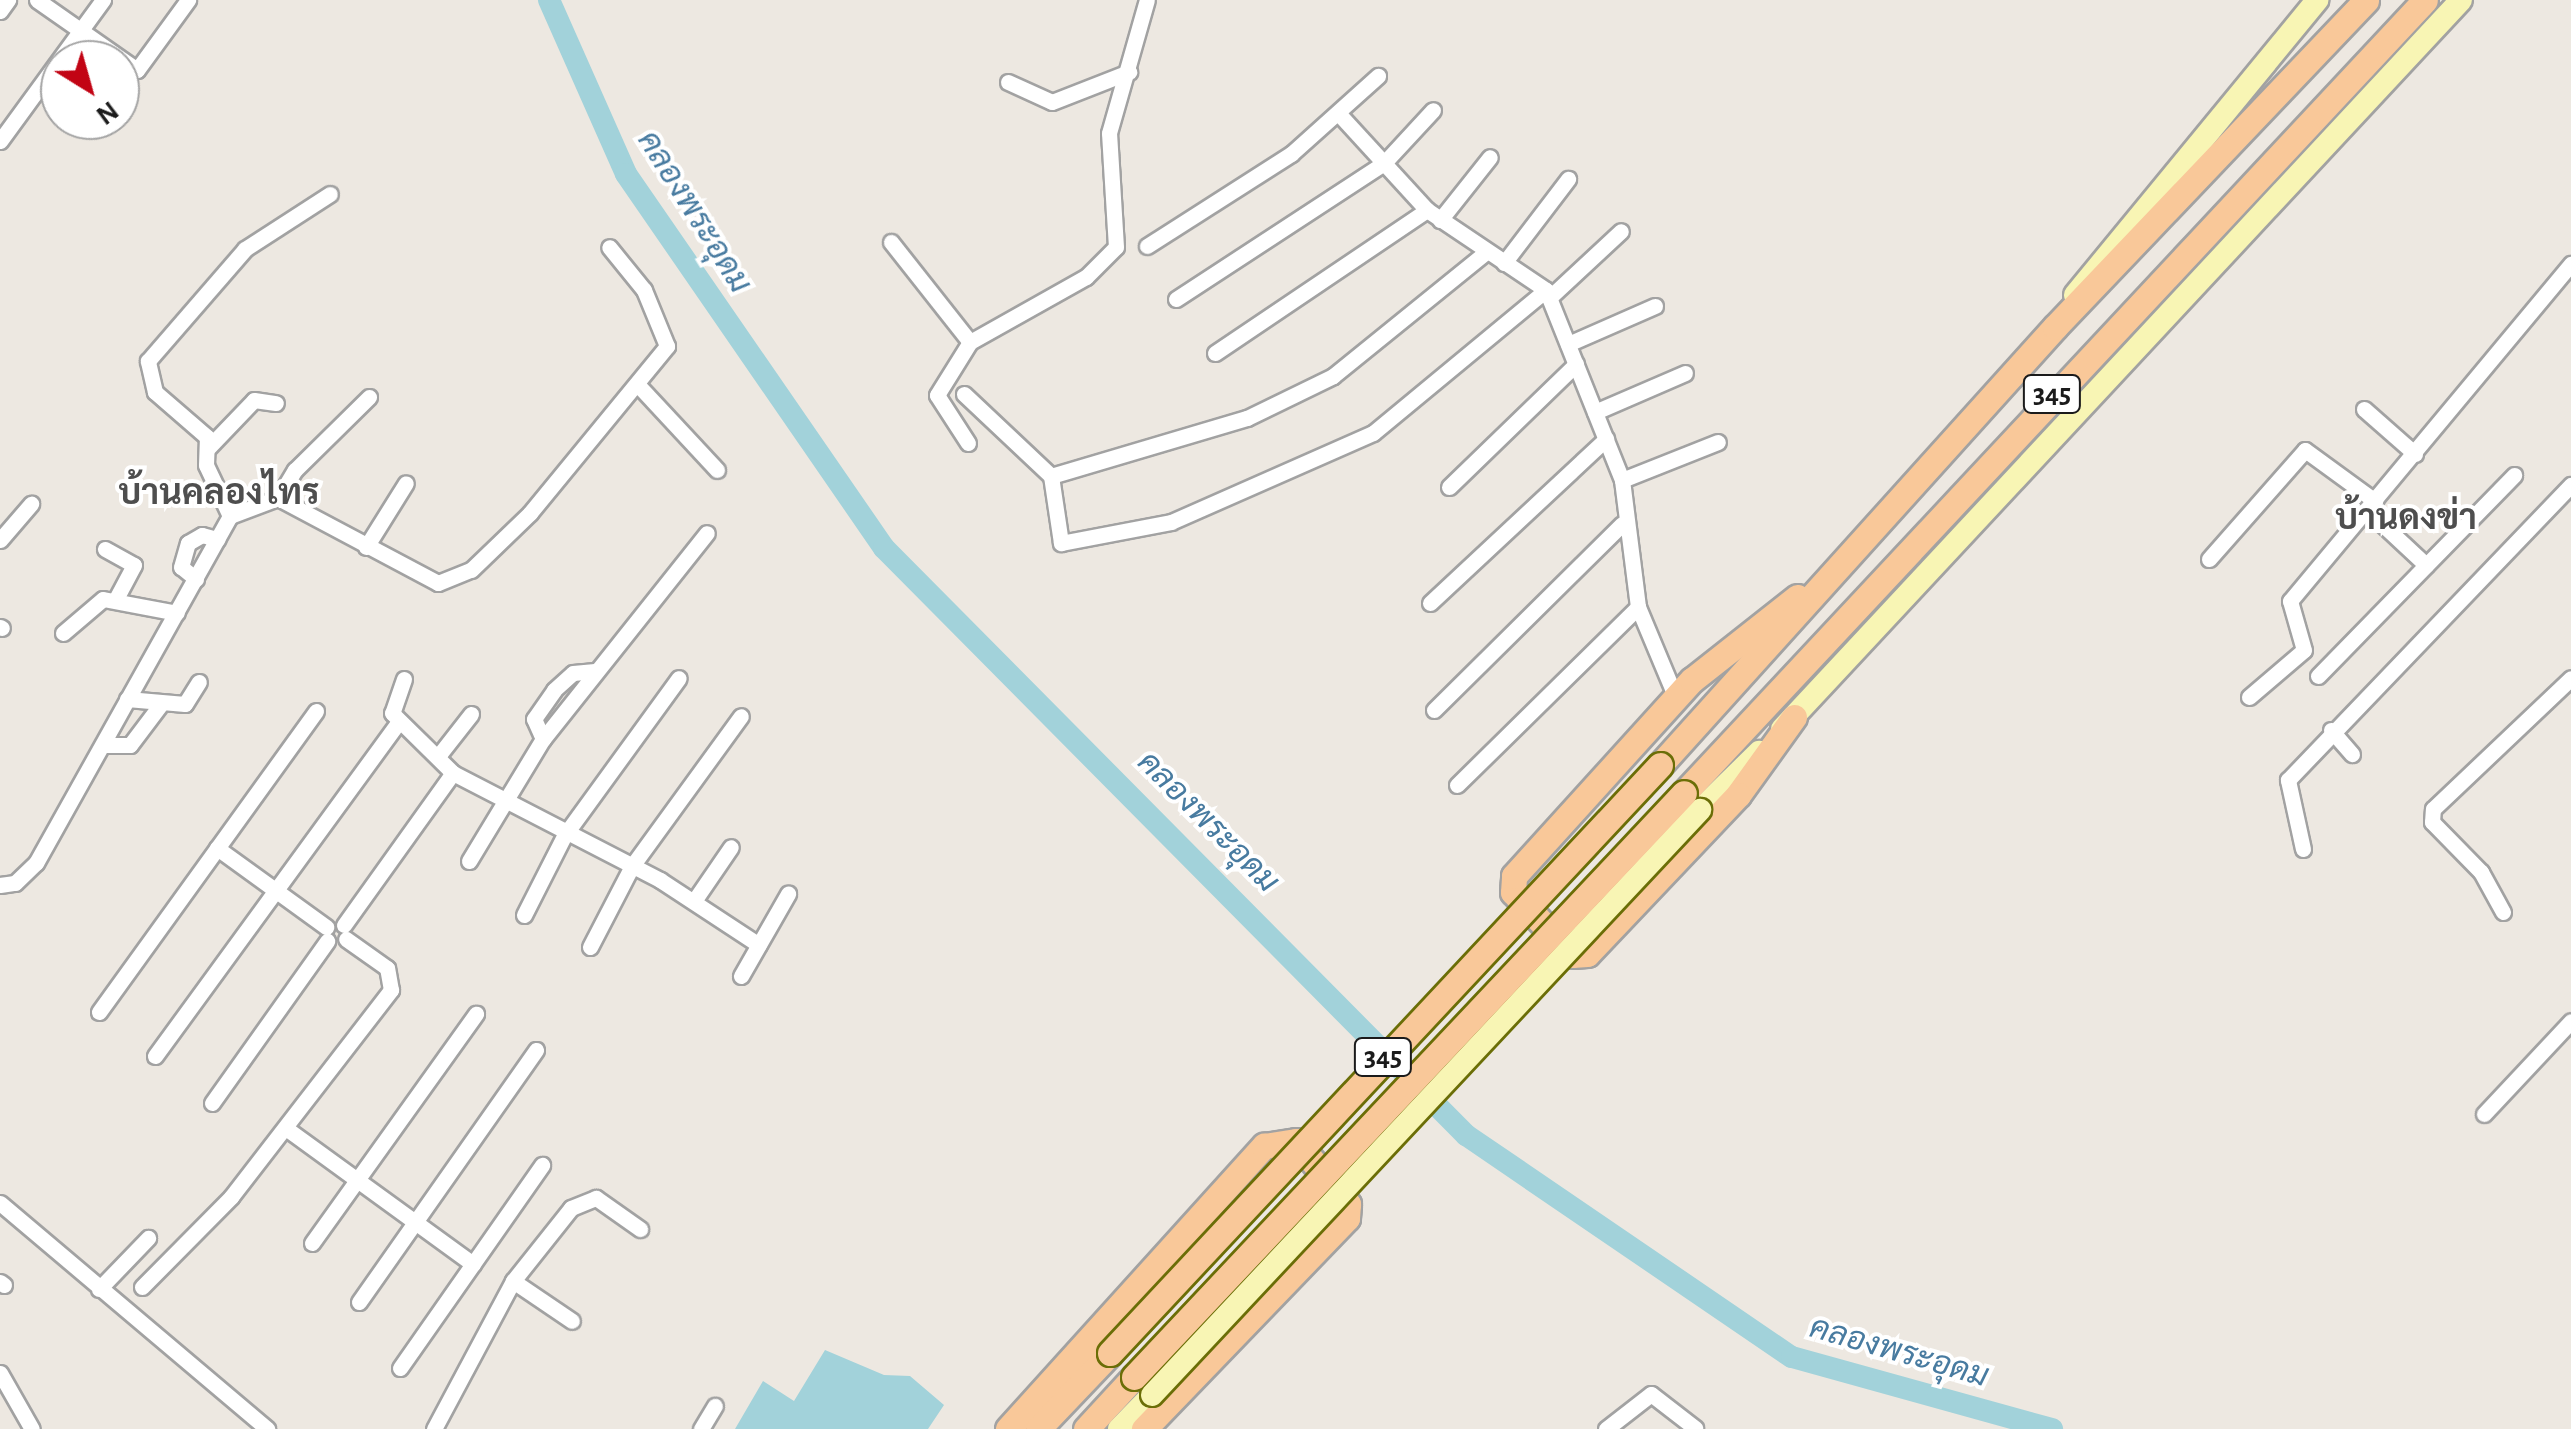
<!DOCTYPE html>
<html>
<head>
<meta charset="utf-8">
<style>
	body { margin:0 }
	#map { position:relative; width:2571px; height:1429px; overflow:hidden; background:#ede8e1; font-family:"Alegreya Sans",Sarabun,sans-serif }
	div>[style] { position:absolute }
	.water>* { inset:0; background:#a2d2da }
	.river>* { height:22px; margin:-11px; padding:0 11px; transform-origin:11px; border-radius:11px; background:#a2d2da }
	.roads { filter:drop-shadow(2px 0 #a2a2a2) drop-shadow(-2px 0 #a2a2a2) drop-shadow(0 2px #a2a2a2) drop-shadow(0 -2px #a2a2a2) }
	.street>* { height:15px; margin:-7.5px; padding:0 7.5px; transform-origin:7.5px; border-radius:7.5px; background:#fff }
	.secondary>* { height:22px; margin:-11px; padding:0 11px; transform-origin:11px; border-radius:11px; background:#f8f5b4 }
	.primary>* { height:25px; margin:-12.5px; padding:0 12.5px; transform-origin:12.5px; border-radius:12.5px; background:#f9c899 }
	.bridges { filter:drop-shadow(2px 0 #6b6e07) drop-shadow(-2px 0 #6b6e07) drop-shadow(0 2px #6b6e07) drop-shadow(0 -2px #6b6e07) }
	.secondary-bridge>* { height:22px; margin:-11px; padding:0 11px; transform-origin:11px; border-radius:11px; background:#f8f5b4 }
	.primary-bridge>* { height:25px; margin:-12.5px; padding:0 12.5px; transform-origin:12.5px; border-radius:12.5px; background:#f9c899 }
	span { translate:-50% -50%; white-space:nowrap; text-align:center; line-height:1.15; -webkit-text-stroke:8px #fff; paint-order:stroke }
	.shield-label span { padding:2px 8px; background:#fff; border:2px solid; border-radius:8px; -webkit-text-stroke-width:0 }
	.shield-label { font-size:28px; color:#1b1b1b; font-weight:700 }
	.water-label { font-size:32px; color:#487ba0; font-style:italic }
	.quarter-label { font-size:35px; color:#4e4e4e; font-weight:700 }
	.north { position:absolute; left:40px; top:40px; width:100px; height:100px; box-sizing:border-box; background:#fff; border:2px solid #a4a4a4; border-radius:50%; rotate:143deg; font-size:28px; font-weight:700; line-height:40px; text-align:center; color:#1b1b1b }
	.north::after { content:''; display:block; margin:auto; width:35px; height:45px; background:#c20414; clip-path:polygon(50% 0,100% 100%,50% 72%,0 100%) }
</style>
</head>
<body>
<div id="map">
	<div class="water">
		<div style="clip-path:polygon(825px 1350px,884px 1375px,910px 1376px,944px 1405px,928px 1429px,735px 1429px,763px 1381px,794px 1401px)"></div>
	</div>
	<div class="river">
		<div style="left:549px;top:0;width:190px;rotate:66.1deg"></div>
		<div style="left:626px;top:174px;width:454px;rotate:55.4deg"></div>
		<div style="left:884px;top:548px;width:827px;rotate:45.25deg"></div>
		<div style="left:1466px;top:1135px;width:394px;rotate:34.3deg"></div>
		<div style="left:1792px;top:1357px;width:270px;rotate:15.5deg"></div>
	</div>
	<div class="roads">
		<div class="street">
			<div style="left:37px;top:0;width:122px;rotate:35deg"></div>
			<div style="left:137px;top:70px;width:87px;rotate:-53.9deg"></div>
			<div style="left:0;top:11px;width:14px;rotate:-54deg"></div>
			<div style="left:1008px;top:82px;width:48px;rotate:24.4deg"></div>
			<div style="left:1052px;top:102px;width:83px;rotate:-21.3deg"></div>
			<div style="left:1339px;top:114px;width:130px;rotate:47.5deg"></div>
			<div style="left:1427px;top:210px;width:143px;rotate:33.9deg"></div>
			<div style="left:1546px;top:290px;width:205px;rotate:68.2deg"></div>
			<div style="left:1622px;top:480px;width:128px;rotate:82.8deg"></div>
			<div style="left:1638px;top:607px;width:99px;rotate:67.3deg"></div>
			<div style="left:0;top:141px;width:175px;rotate:-53.9deg"></div>
			<div style="left:1440px;top:220px;width:80px;rotate:-51.6deg"></div>
			<div style="left:891px;top:242px;width:127px;rotate:51.7deg"></div>
			<div style="left:1147px;top:246px;width:171px;rotate:-32.6deg"></div>
			<div style="left:1291px;top:154px;width:117px;rotate:-41.9deg"></div>
			<div style="left:1504px;top:263px;width:106px;rotate:-52.7deg"></div>
			<div style="left:1549px;top:298px;width:98px;rotate:-42.9deg"></div>
			<div style="left:1176px;top:299px;width:249px;rotate:-33.2deg"></div>
			<div style="left:1384px;top:163px;width:72px;rotate:-47.2deg"></div>
			<div style="left:1568px;top:344px;width:95px;rotate:-23.6deg"></div>
			<div style="left:1215px;top:353px;width:256px;rotate:-34deg"></div>
			<div style="left:638px;top:385px;width:116px;rotate:47.1deg"></div>
			<div style="left:964px;top:394px;width:120px;rotate:43.3deg"></div>
			<div style="left:1051px;top:476px;width:68px;rotate:81.5deg"></div>
			<div style="left:1061px;top:543px;width:112px;rotate:-10.8deg"></div>
			<div style="left:1171px;top:522px;width:221px;rotate:-23.8deg"></div>
			<div style="left:1373px;top:433px;width:224px;rotate:-39.6deg"></div>
			<div style="left:2364px;top:409px;width:68px;rotate:41.4deg"></div>
			<div style="left:1595px;top:412px;width:98px;rotate:-23.4deg"></div>
			<div style="left:968px;top:443px;width:57px;rotate:-122.9deg"></div>
			<div style="left:937px;top:395px;width:62px;rotate:-58.1deg"></div>
			<div style="left:970px;top:342px;width:133px;rotate:-29.3deg"></div>
			<div style="left:1086px;top:277px;width:42px;rotate:-45deg"></div>
			<div style="left:1116px;top:247px;width:114px;rotate:-93.5deg"></div>
			<div style="left:1109px;top:133px;width:138px;rotate:-74.1deg"></div>
			<div style="left:208px;top:448px;width:66px;rotate:-46.2deg"></div>
			<div style="left:254px;top:400px;width:22px;rotate:8deg"></div>
			<div style="left:1051px;top:476px;width:204px;rotate:-16.5deg"></div>
			<div style="left:1247px;top:418px;width:96px;rotate:-26deg"></div>
			<div style="left:1333px;top:376px;width:197px;rotate:-39deg"></div>
			<div style="left:1622px;top:480px;width:103px;rotate:-21.6deg"></div>
			<div style="left:1449px;top:487px;width:177px;rotate:-44.1deg"></div>
			<div style="left:278px;top:498px;width:181px;rotate:28deg"></div>
			<div style="left:438px;top:583px;width:35px;rotate:-22deg"></div>
			<div style="left:471px;top:570px;width:82px;rotate:-44deg"></div>
			<div style="left:530px;top:513px;width:216px;rotate:-50.6deg"></div>
			<div style="left:667px;top:346px;width:61px;rotate:-112.3deg"></div>
			<div style="left:644px;top:290px;width:55px;rotate:-129.1deg"></div>
			<div style="left:2367px;top:510px;width:81px;rotate:43deg"></div>
			<div style="left:230px;top:516px;width:51px;rotate:-20.6deg"></div>
			<div style="left:278px;top:498px;width:33px;rotate:-59deg"></div>
			<div style="left:295px;top:470px;width:104px;rotate:-44.6deg"></div>
			<div style="left:0;top:540px;width:48px;rotate:-49.3deg"></div>
			<div style="left:366px;top:547px;width:75px;rotate:-58deg"></div>
			<div style="left:105px;top:549px;width:33px;rotate:29deg"></div>
			<div style="left:134px;top:565px;width:36px;rotate:118deg"></div>
			<div style="left:2209px;top:559px;width:145px;rotate:-48.6deg"></div>
			<div style="left:2305px;top:450px;width:87px;rotate:36.1deg"></div>
			<div style="left:196px;top:579px;width:19px;rotate:-141deg"></div>
			<div style="left:181px;top:567px;width:25px;rotate:-74deg"></div>
			<div style="left:188px;top:543px;width:16px;rotate:-30deg"></div>
			<div style="left:202px;top:535px;width:16px;rotate:15deg"></div>
			<div style="left:1430px;top:603px;width:241px;rotate:-43deg"></div>
			<div style="left:0;top:627px;width:2px;rotate:27deg"></div>
			<div style="left:63px;top:633px;width:52px;rotate:-40.4deg"></div>
			<div style="left:103px;top:599px;width:75px;rotate:10.7deg"></div>
			<div style="left:2318px;top:676px;width:281px;rotate:-45.7deg"></div>
			<div style="left:404px;top:679px;width:36px;rotate:109deg"></div>
			<div style="left:392px;top:713px;width:86px;rotate:44.5deg"></div>
			<div style="left:453px;top:773px;width:233px;rotate:27.3deg"></div>
			<div style="left:660px;top:880px;width:118px;rotate:33.3deg"></div>
			<div style="left:2249px;top:697px;width:72px;rotate:-40.5deg"></div>
			<div style="left:2304px;top:650px;width:51px;rotate:-105.9deg"></div>
			<div style="left:2290px;top:601px;width:439px;rotate:-50.2deg"></div>
			<div style="left:127px;top:699px;width:58px;rotate:4.9deg"></div>
			<div style="left:185px;top:704px;width:26px;rotate:-58deg"></div>
			<div style="left:1434px;top:710px;width:264px;rotate:-44.7deg"></div>
			<div style="left:2331px;top:730px;width:32px;rotate:49deg"></div>
			<div style="left:543px;top:739px;width:22px;rotate:-114deg"></div>
			<div style="left:534px;top:719px;width:35px;rotate:-55deg"></div>
			<div style="left:554px;top:690px;width:25px;rotate:-42deg"></div>
			<div style="left:573px;top:673px;width:22px;rotate:-5deg"></div>
			<div style="left:105px;top:745px;width:25px"></div>
			<div style="left:130px;top:745px;width:51px;rotate:-52.9deg"></div>
			<div style="left:439px;top:755px;width:52px;rotate:-52deg"></div>
			<div style="left:1457px;top:785px;width:254px;rotate:-44.5deg"></div>
			<div style="left:217px;top:848px;width:135px;rotate:35.9deg"></div>
			<div style="left:2303px;top:849px;width:71px;rotate:-102.3deg"></div>
			<div style="left:2288px;top:780px;width:409px;rotate:-46.2deg"></div>
			<div style="left:469px;top:861px;width:143px;rotate:-58.8deg"></div>
			<div style="left:543px;top:739px;width:263px;rotate:-51.5deg"></div>
			<div style="left:0;top:885px;width:15px;rotate:-8deg"></div>
			<div style="left:15px;top:883px;width:29px;rotate:-44deg"></div>
			<div style="left:36px;top:863px;width:398px;rotate:-60.8deg"></div>
			<div style="left:230px;top:516px;width:56px;rotate:-115.2deg"></div>
			<div style="left:206px;top:465px;width:28px;rotate:-88deg"></div>
			<div style="left:207px;top:437px;width:69px;rotate:-139.1deg"></div>
			<div style="left:155px;top:392px;width:32px;rotate:-103deg"></div>
			<div style="left:148px;top:361px;width:148px;rotate:-49.1deg"></div>
			<div style="left:245px;top:249px;width:101px;rotate:-32.9deg"></div>
			<div style="left:694px;top:901px;width:65px;rotate:-55.6deg"></div>
			<div style="left:2503px;top:912px;width:46px;rotate:-118.8deg"></div>
			<div style="left:2481px;top:872px;width:70px;rotate:-134.4deg"></div>
			<div style="left:2432px;top:822px;width:13px;rotate:-86deg"></div>
			<div style="left:2433px;top:809px;width:190px;rotate:-43.5deg"></div>
			<div style="left:524px;top:915px;width:89px;rotate:-63.1deg"></div>
			<div style="left:564px;top:836px;width:195px;rotate:-54deg"></div>
			<div style="left:344px;top:925px;width:187px;rotate:-54.4deg"></div>
			<div style="left:590px;top:947px;width:91px;rotate:-62.6deg"></div>
			<div style="left:632px;top:866px;width:185px;rotate:-54deg"></div>
			<div style="left:741px;top:976px;width:95px;rotate:-60.2deg"></div>
			<div style="left:99px;top:1012px;width:371px;rotate:-54.2deg"></div>
			<div style="left:155px;top:1056px;width:414px;rotate:-53.9deg"></div>
			<div style="left:212px;top:1103px;width:199px;rotate:-54.6deg"></div>
			<div style="left:2484px;top:1114px;width:127px;rotate:-46.9deg"></div>
			<div style="left:287px;top:1129px;width:230px;rotate:36deg"></div>
			<div style="left:0;top:1203px;width:350px;rotate:40.2deg"></div>
			<div style="left:312px;top:1243px;width:282px;rotate:-54.4deg"></div>
			<div style="left:513px;top:1281px;width:71px;rotate:34.1deg"></div>
			<div style="left:0;top:1282px;width:5px;rotate:37deg"></div>
			<div style="left:142px;top:1287px;width:127px;rotate:-45.3deg"></div>
			<div style="left:231px;top:1197px;width:262px;rotate:-52.3deg"></div>
			<div style="left:391px;top:990px;width:22px;rotate:-100deg"></div>
			<div style="left:387px;top:968px;width:50px;rotate:-144.7deg"></div>
			<div style="left:99px;top:1289px;width:71px;rotate:-46.1deg"></div>
			<div style="left:359px;top:1302px;width:308px;rotate:-54.9deg"></div>
			<div style="left:400px;top:1368px;width:248px;rotate:-55deg"></div>
			<div style="left:0;top:1373px;width:64px;rotate:60.3deg"></div>
			<div style="left:434px;top:1429px;width:168px;rotate:-61.9deg"></div>
			<div style="left:513px;top:1281px;width:93px;rotate:-51.5deg"></div>
			<div style="left:571px;top:1208px;width:27px;rotate:-22deg"></div>
			<div style="left:596px;top:1198px;width:54px;rotate:35.2deg"></div>
			<div style="left:701px;top:1429px;width:27px;rotate:-59deg"></div>
			<div style="left:1606px;top:1429px;width:57px;rotate:-37.9deg"></div>
			<div style="left:1651px;top:1394px;width:56px;rotate:37.7deg"></div>
		</div>
		<div class="secondary">
			<div style="left:2075px;top:295px;width:382px;rotate:-50.6deg"></div>
			<div style="left:1782px;top:729px;width:996px;rotate:-47.03deg"></div>
			<div style="left:1700px;top:810px;width:83px;rotate:-44.5deg"></div>
			<div style="left:1119px;top:1429px;width:47px;rotate:-45.9deg"></div>
		</div>
		<div class="primary">
			<div style="left:1794px;top:717px;width:96px;rotate:125.7deg"></div>
			<div style="left:1738px;top:795px;width:219px;rotate:133.5deg"></div>
			<div style="left:1587px;top:954px;width:15px;rotate:176deg"></div>
			<div style="left:1572px;top:955px;width:86px;rotate:-133.1deg"></div>
			<div style="left:1513px;top:892px;width:16px;rotate:-86deg"></div>
			<div style="left:1514px;top:876px;width:265px;rotate:-47.8deg"></div>
			<div style="left:1692px;top:680px;width:134px;rotate:-38.3deg"></div>
			<div style="left:1660px;top:765px;width:590px;rotate:-47.96deg"></div>
			<div style="left:2055px;top:327px;width:451px;rotate:-46.4deg"></div>
			<div style="left:1684px;top:793px;width:1085px;rotate:-46.94deg"></div>
			<div style="left:1008px;top:1429px;width:382px;rotate:-47.9deg"></div>
			<div style="left:1264px;top:1146px;width:32px;rotate:-9deg"></div>
			<div style="left:1296px;top:1141px;width:82px;rotate:50.5deg"></div>
			<div style="left:1348px;top:1204px;width:14px;rotate:94deg"></div>
			<div style="left:1347px;top:1218px;width:293px;rotate:133.9deg"></div>
			<div style="left:1038px;top:1429px;width:105px;rotate:-46.5deg"></div>
			<div style="left:1086px;top:1429px;width:71px;rotate:-47.3deg"></div>
		</div>
	</div>
	<div class="bridges">
		<div class="secondary-bridge">
			<div style="left:1152px;top:1395px;width:802px;rotate:-46.87deg"></div>
		</div>
		<div class="primary-bridge">
			<div style="left:1110px;top:1353px;width:805px;rotate:-46.91deg"></div>
			<div style="left:1134px;top:1377px;width:802px;rotate:-46.72deg"></div>
		</div>
	</div>
	<div class="shield-label">
		<span style="left:2052px;top:394px">345</span>
		<span style="left:1383px;top:1057px">345</span>
	</div>
	<div class="water-label">
		<span style="left:694px;top:212px;rotate:58deg">คลองพระอุดม</span>
		<span style="left:1208px;top:822px;rotate:45deg">คลองพระอุดม</span>
		<span style="left:1899px;top:1352px;rotate:16deg">คลองพระอุดม</span>
	</div>
	<div class="quarter-label">
		<span style="left:219px;top:494px">บ้านคลองไทร</span>
		<span style="left:2406px;top:519px">บ้านดงข่า</span>
	</div>
	<div class="north">N</div>
</div>
</body>
</html>
